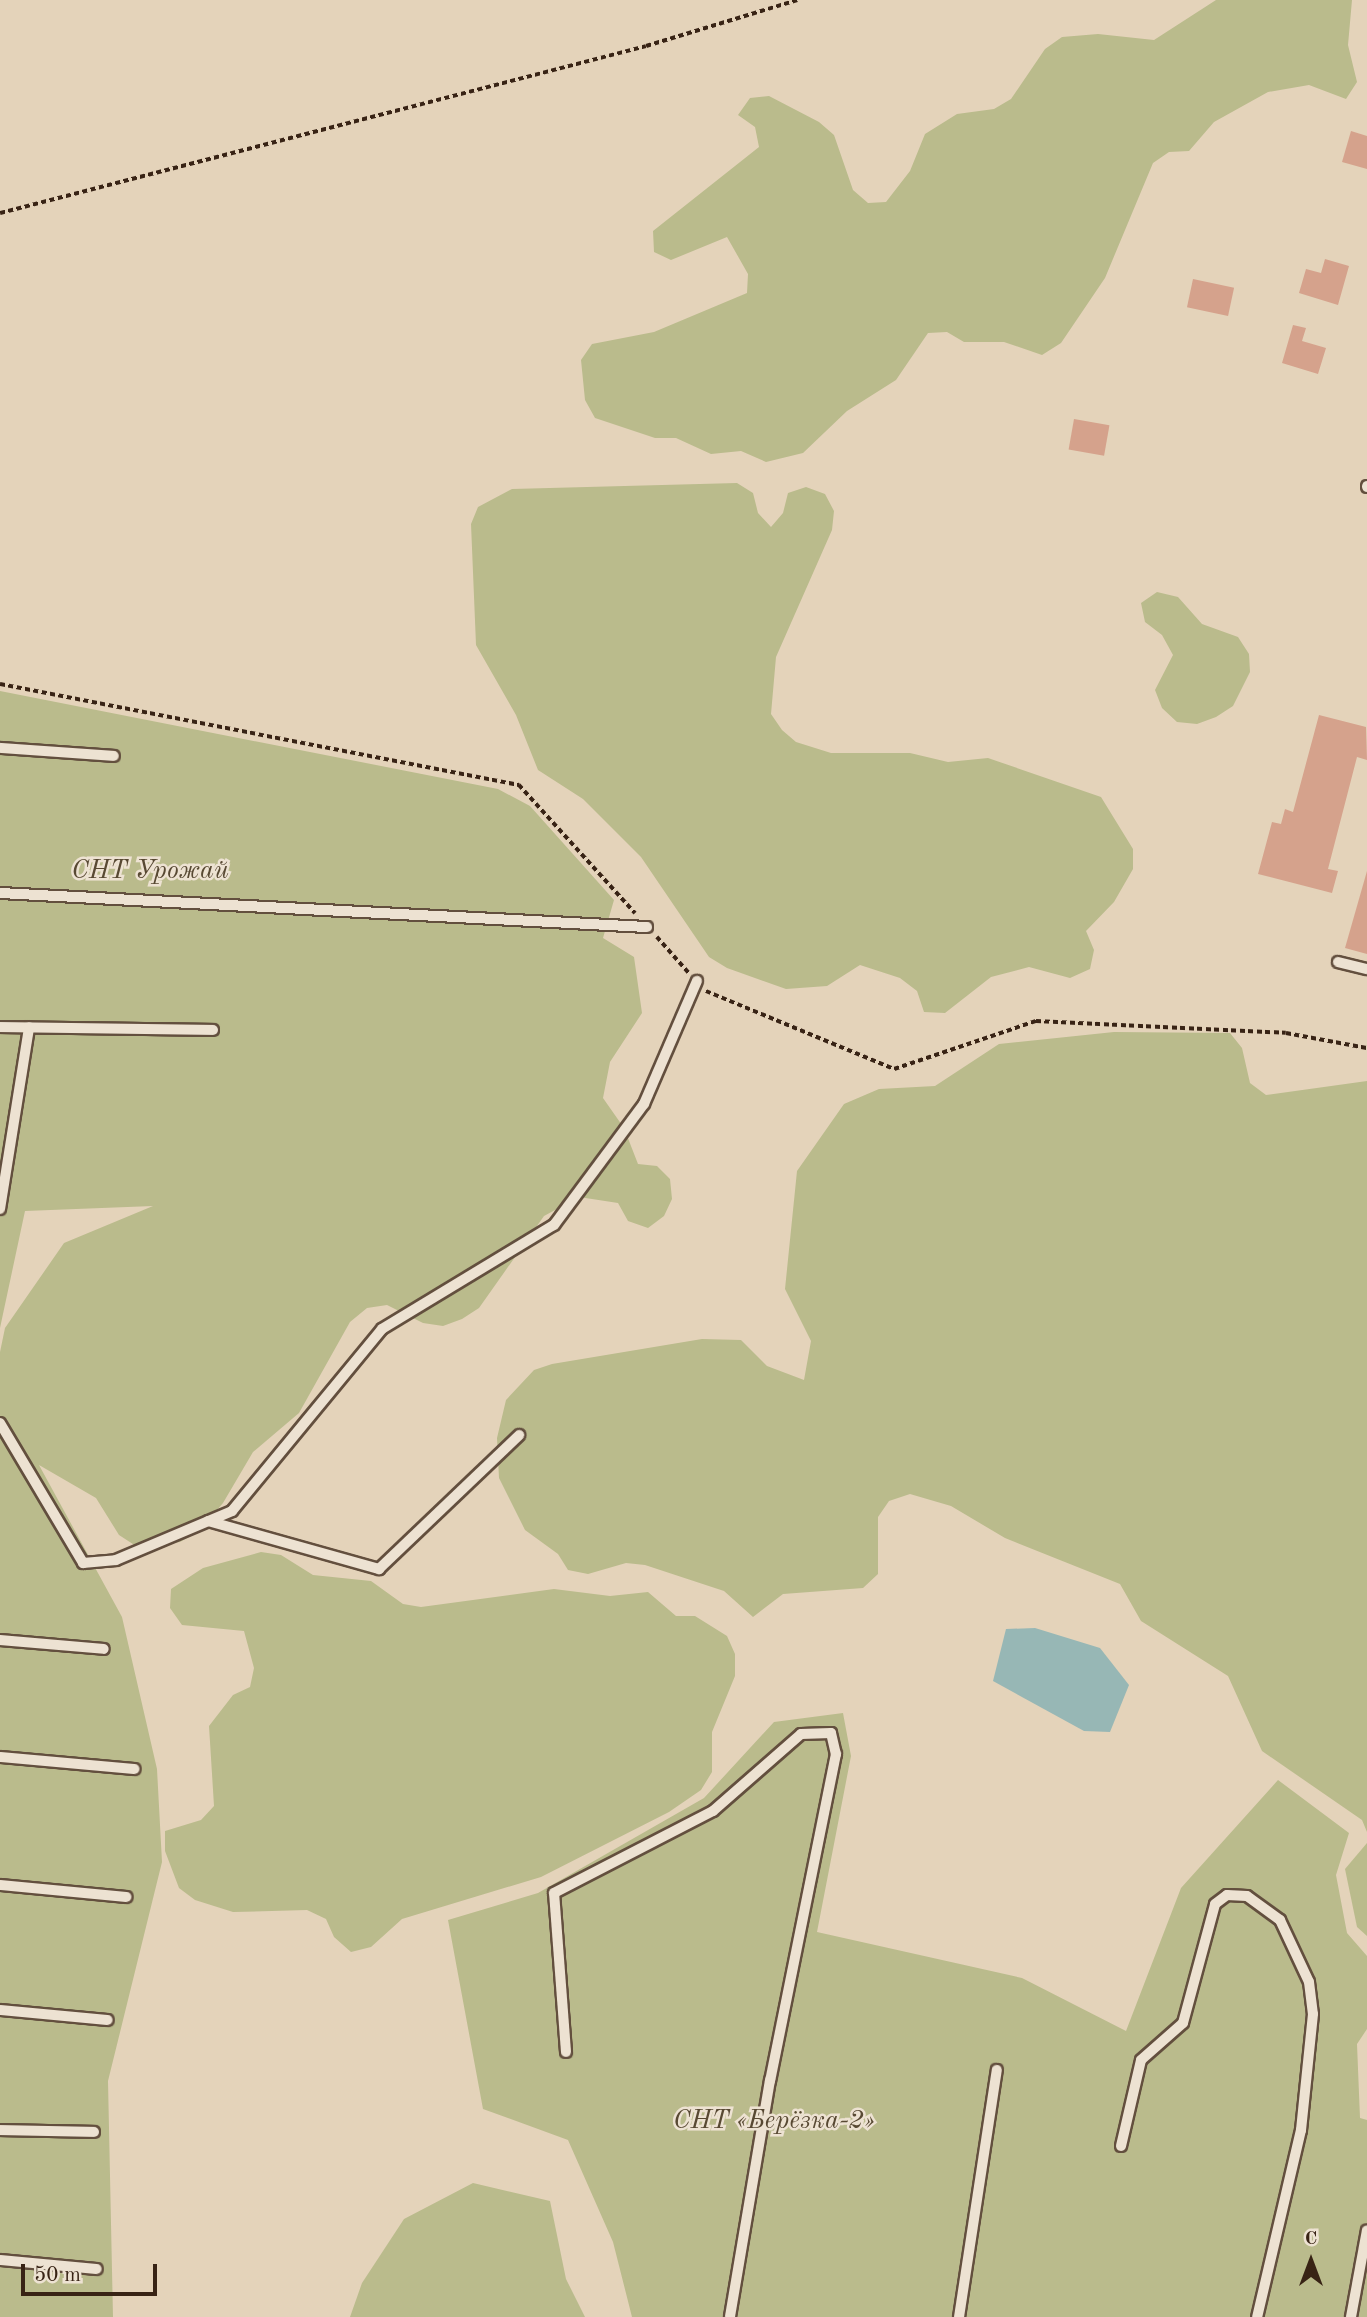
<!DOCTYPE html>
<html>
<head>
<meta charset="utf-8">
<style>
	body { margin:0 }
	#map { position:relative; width:1367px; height:2317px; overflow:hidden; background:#e4d3ba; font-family:"Old Standard TT",serif }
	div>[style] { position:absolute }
	.green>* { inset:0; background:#babb8c }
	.water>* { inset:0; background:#97b7b5 }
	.building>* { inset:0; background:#d5a28c; transform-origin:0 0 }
	.path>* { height:3.5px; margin-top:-1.75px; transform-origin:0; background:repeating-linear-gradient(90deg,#382315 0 5px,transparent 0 8.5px) }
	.roads { filter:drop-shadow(2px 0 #634f3e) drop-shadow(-2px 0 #634f3e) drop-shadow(0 2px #634f3e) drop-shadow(0 -2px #634f3e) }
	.lane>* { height:10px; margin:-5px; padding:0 5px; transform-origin:5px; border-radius:5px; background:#ede2d2 }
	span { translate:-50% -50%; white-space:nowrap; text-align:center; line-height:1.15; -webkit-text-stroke:5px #ede2d2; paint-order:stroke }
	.park-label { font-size:26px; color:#584933; font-style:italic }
	.north { position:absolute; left:1276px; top:2226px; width:70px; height:70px; -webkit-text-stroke:5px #ede2d2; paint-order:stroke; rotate:0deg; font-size:19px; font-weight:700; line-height:28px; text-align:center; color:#382315 }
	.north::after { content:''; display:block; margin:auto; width:24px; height:32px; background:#382315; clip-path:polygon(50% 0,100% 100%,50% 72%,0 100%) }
	.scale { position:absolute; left:21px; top:2264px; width:136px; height:32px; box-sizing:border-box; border:4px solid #382315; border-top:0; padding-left:9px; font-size:21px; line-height:24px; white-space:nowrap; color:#382315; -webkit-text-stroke:5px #ede2d2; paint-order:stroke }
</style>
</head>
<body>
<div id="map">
	<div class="green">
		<div style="clip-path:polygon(1216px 0,1352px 0,1348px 45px,1357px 82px,1346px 99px,1309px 85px,1268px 92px,1214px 122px,1189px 151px,1169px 152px,1153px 163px,1105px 278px,1061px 343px,1042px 355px,1004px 342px,964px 342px,947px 332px,928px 333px,896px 380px,847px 411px,803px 453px,766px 462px,741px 451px,711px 454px,676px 438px,655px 438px,595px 418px,585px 400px,581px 360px,592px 344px,654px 332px,747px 293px,748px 274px,727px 237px,671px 260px,654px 252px,653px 231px,759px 147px,755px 127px,738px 115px,750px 98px,769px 96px,819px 122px,834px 135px,853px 190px,868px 203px,886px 202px,910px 171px,925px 134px,957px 114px,994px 109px,1011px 99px,1045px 49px,1062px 37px,1098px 34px,1154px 40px)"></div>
		<div style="clip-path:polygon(737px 483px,753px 493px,758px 513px,771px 527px,783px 513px,788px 493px,806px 487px,825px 494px,834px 511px,832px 530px,776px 657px,771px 714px,782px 730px,796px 742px,831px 753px,910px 753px,948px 762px,988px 758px,1101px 797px,1133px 849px,1133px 869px,1114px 902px,1086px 931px,1094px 950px,1090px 969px,1070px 978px,1029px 967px,991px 977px,945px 1013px,924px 1012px,917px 991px,900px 978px,860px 965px,827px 986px,786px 989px,727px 968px,709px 957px,641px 857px,583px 799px,538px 770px,516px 715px,476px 645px,471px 524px,478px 507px,512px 489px)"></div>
		<div style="clip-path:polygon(1157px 592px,1178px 597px,1202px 624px,1238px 637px,1249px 654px,1250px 672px,1233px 706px,1216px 717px,1197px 724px,1177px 722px,1162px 708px,1155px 690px,1173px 655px,1162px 635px,1145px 622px,1141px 603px)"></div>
		<div style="clip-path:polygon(0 691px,498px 789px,530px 806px,614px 900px,603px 938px,634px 957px,642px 1013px,610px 1062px,603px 1098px,624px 1128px,638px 1164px,657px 1166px,670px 1179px,672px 1199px,664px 1216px,648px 1228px,628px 1221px,618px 1203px,579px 1197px,544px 1216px,479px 1308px,462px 1319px,443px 1326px,423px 1323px,387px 1305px,367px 1308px,350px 1322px,299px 1413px,253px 1452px,223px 1503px,198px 1532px,180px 1542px,139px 1548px,119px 1535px,96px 1498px,39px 1465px,122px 1617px,157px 1769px,162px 1862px,108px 2081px,113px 2317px,0 2317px,0 1352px,5px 1328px,64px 1243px,153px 1206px,25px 1211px,0 1328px)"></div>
		<div style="clip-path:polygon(1114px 1032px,1230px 1033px,1242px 1048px,1250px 1083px,1266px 1095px,1367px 1081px,1367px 1832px,1362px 1820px,1262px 1751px,1228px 1676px,1141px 1621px,1120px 1584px,1005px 1538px,951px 1506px,910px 1494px,889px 1501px,878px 1517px,878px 1574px,863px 1588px,783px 1594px,753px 1617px,724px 1591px,645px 1565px,626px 1563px,588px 1574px,568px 1570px,558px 1554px,525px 1530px,499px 1478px,497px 1438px,506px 1400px,534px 1370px,552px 1364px,702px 1339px,741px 1340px,767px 1366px,804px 1380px,811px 1341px,785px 1289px,797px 1171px,844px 1104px,879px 1089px,935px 1086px,999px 1044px)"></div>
		<div style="clip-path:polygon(261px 1552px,281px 1555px,313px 1575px,371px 1581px,403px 1604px,421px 1607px,554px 1589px,610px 1596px,648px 1592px,676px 1616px,695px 1616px,727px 1636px,735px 1654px,735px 1676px,712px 1732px,712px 1772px,701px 1790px,669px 1812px,541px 1877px,402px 1919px,371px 1947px,351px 1952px,334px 1937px,326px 1919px,307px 1910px,233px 1912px,195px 1900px,179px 1888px,165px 1851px,165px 1831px,201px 1820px,214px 1806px,209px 1726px,233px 1695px,250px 1687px,254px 1668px,244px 1631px,182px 1625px,170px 1608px,171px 1589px,203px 1568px)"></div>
		<div style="clip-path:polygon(843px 1713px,851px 1756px,817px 1932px,1022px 1978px,1126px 2031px,1181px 1888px,1278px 1780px,1349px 1833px,1336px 1875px,1347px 1933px,1367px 1956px,1367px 2029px,1357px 2044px,1360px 2118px,1367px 2120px,1367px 2317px,632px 2317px,613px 2242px,568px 2140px,483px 2109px,448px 1920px,538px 1893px,704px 1798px,774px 1722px)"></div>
		<div style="clip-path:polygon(1367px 1843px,1367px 1936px,1357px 1927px,1345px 1869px)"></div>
		<div style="clip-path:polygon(473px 2183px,550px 2201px,566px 2279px,585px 2317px,350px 2317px,362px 2283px,404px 2219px)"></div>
	</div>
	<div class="water">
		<div style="clip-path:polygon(1035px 1628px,1100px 1648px,1129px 1685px,1110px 1732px,1084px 1731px,993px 1681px,1006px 1629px)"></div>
	</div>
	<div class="building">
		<div style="clip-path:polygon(1351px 131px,1367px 136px,1367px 169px,1342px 162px)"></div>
		<div style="clip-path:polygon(1325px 259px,1349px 266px,1338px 305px,1299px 293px,1306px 269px,1321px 273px)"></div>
		<div style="left:1193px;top:279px;width:42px;height:29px;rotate:12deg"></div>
		<div style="clip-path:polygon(1293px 325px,1306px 328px,1302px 341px,1326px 348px,1318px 374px,1282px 363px)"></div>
		<div style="left:1074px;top:419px;width:36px;height:31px;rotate:10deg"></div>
		<div style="clip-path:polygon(1319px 715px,1366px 727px,1367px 760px,1357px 757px,1328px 869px,1338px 871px,1332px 893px,1258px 874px,1272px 822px,1281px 824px,1285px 809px,1293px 812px)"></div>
		<div style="clip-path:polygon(1367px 871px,1367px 954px,1345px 948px)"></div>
	</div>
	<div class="path">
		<div style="left:0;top:213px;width:667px;rotate:-14.49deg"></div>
		<div style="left:646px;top:46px;width:158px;rotate:-16.9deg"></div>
		<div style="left:0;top:684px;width:529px;rotate:11.01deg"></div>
		<div style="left:519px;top:785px;width:173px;rotate:47.8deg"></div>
		<div style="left:657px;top:937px;width:48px;rotate:48.4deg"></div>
		<div style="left:706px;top:991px;width:204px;rotate:22.5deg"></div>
		<div style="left:894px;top:1069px;width:150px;rotate:-18.7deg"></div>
		<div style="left:1036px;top:1021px;width:250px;rotate:2.7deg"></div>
		<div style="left:1286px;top:1033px;width:82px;rotate:10.5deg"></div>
	</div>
	<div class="roads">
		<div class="lane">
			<div style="left:1367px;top:486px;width:1px;rotate:90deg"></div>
			<div style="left:0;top:748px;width:114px;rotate:4deg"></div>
			<div style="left:0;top:893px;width:648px;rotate:3.01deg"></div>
			<div style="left:1338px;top:962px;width:30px;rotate:14deg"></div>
			<div style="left:0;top:1027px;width:213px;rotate:0.8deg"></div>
			<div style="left:0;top:1209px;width:184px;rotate:-80.9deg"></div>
			<div style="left:0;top:1423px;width:163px;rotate:59.3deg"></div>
			<div style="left:83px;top:1563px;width:33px;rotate:-5deg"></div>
			<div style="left:116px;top:1560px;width:126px;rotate:-22.9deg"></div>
			<div style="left:232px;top:1511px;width:236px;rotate:-50.5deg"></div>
			<div style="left:382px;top:1329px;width:201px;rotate:-31.2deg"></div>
			<div style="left:554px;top:1225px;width:151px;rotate:-53.4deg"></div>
			<div style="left:644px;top:1104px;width:134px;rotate:-66.7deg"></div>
			<div style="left:208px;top:1521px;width:178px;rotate:15.7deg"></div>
			<div style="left:379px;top:1569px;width:194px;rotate:-43.7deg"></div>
			<div style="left:0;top:1640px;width:104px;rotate:4.9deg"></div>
			<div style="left:0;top:1757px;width:135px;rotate:5.1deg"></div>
			<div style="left:0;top:1885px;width:127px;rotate:5.4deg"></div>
			<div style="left:0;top:2010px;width:108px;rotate:5.3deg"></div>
			<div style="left:566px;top:2052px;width:159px;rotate:-94.3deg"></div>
			<div style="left:554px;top:1893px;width:179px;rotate:-27.3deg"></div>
			<div style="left:713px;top:1811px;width:117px;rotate:-41.2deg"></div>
			<div style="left:801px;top:1734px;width:30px;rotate:-2deg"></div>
			<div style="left:831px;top:1733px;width:22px;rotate:77deg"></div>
			<div style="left:836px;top:1754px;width:333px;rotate:101.4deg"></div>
			<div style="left:770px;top:2080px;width:240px;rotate:99.6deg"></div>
			<div style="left:0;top:2130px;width:94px;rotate:1.2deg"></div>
			<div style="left:1121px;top:2146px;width:88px;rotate:-76.9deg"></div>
			<div style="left:1141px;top:2060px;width:56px;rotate:-41.4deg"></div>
			<div style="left:1183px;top:2023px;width:123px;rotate:-74.9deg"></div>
			<div style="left:1215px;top:1904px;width:15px;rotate:-37deg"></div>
			<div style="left:1227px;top:1895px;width:20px;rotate:3deg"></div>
			<div style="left:1247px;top:1896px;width:41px;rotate:36deg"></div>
			<div style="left:1280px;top:1920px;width:68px;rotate:64.9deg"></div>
			<div style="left:1309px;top:1982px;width:32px;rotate:83deg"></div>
			<div style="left:1313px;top:2014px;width:117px;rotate:95.9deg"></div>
			<div style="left:1301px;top:2130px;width:192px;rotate:103.2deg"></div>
			<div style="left:0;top:2260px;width:97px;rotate:5.3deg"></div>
			<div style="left:959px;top:2317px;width:250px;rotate:-81.3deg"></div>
			<div style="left:1351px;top:2317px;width:88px;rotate:-79.6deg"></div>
		</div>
	</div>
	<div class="park-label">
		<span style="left:150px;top:872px">СНТ Урожай</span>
		<span style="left:774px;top:2122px">СНТ «Берёзка-2»</span>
	</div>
	<div class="north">С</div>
	<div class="scale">50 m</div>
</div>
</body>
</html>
